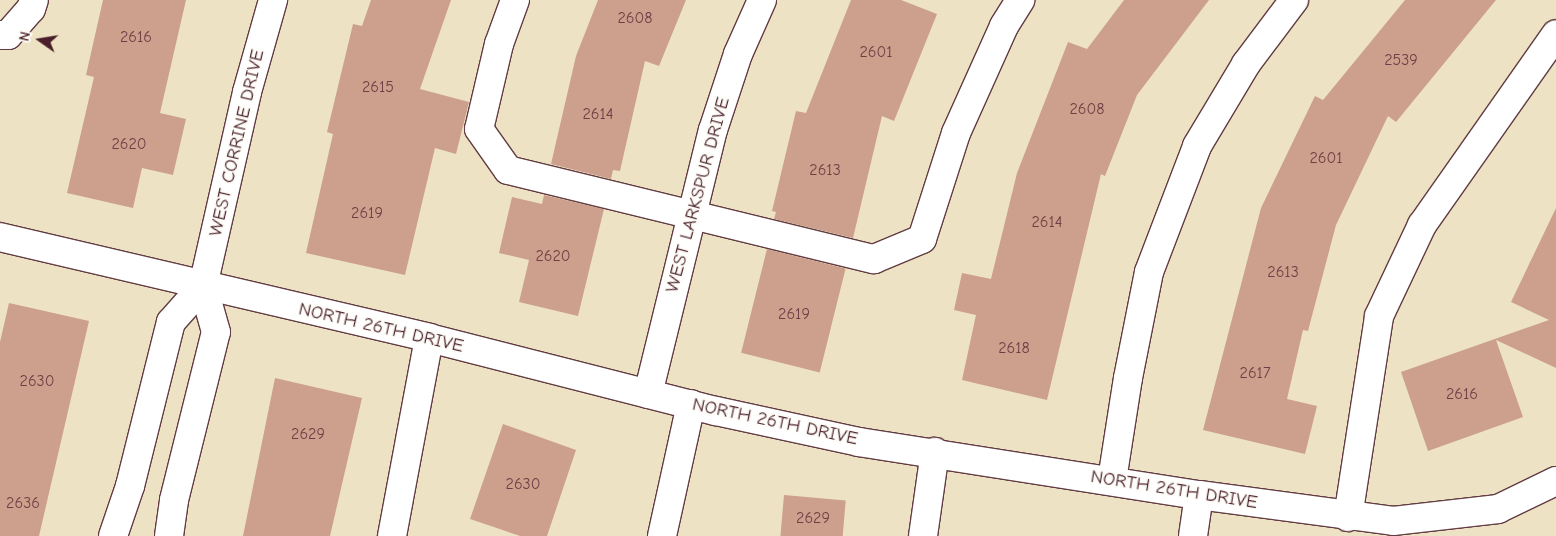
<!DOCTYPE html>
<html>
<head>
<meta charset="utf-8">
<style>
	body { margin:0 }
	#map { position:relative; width:1556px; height:536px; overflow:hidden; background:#ede3c4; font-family:"Comic Neue",sans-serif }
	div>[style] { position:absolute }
	.building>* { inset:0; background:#cd9f8d; transform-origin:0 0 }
	.roads { filter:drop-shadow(1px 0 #623c42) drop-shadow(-1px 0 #623c42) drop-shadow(0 1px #623c42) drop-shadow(0 -1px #623c42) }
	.minor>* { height:28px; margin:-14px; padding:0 14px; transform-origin:14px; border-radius:14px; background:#fff }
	span { translate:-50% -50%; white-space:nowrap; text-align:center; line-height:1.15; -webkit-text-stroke:4px #fdfcf7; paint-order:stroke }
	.number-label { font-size:16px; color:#6b3f44 }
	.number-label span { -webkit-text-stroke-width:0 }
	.street-label { font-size:19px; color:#4a1f2b }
	.north { position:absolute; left:15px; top:15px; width:50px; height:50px; -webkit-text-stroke:4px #fdfcf7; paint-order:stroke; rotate:283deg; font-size:14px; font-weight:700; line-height:20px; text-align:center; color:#4a1f2b }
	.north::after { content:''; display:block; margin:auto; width:18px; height:22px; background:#4a1f2b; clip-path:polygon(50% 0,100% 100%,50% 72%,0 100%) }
</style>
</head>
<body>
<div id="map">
	<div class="building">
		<div style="clip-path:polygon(103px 0,186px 0,160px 113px,186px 119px,173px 175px,142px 168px,133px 208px,67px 193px,94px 77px,86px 75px)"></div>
		<div style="clip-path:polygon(371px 0,451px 0,420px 89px,469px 102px,456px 154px,435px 148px,405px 275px,306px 253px,333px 134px,327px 132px,353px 24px,362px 26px)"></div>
		<div style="clip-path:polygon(598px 0,686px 0,659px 66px,645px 61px,620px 171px,613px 170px,611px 179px,551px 164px,576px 56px)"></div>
		<div style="clip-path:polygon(851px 0,901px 0,937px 14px,894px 121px,882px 116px,853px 238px,774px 219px,776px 212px,772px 211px,796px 111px,806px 113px)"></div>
		<div style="clip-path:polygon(1124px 0,1209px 0,1137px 95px,1105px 176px,1101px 174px,1047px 400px,962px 380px,976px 315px,954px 310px,962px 273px,991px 279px,1017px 173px,1068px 42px,1087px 49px)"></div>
		<div style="clip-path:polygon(1405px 0,1496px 0,1396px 122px,1388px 116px,1336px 225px,1308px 331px,1303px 330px,1287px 399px,1317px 406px,1305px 454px,1203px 430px,1261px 208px,1315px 96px,1323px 100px)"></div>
		<div style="clip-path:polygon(544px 195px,604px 209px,578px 316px,519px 302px,529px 260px,499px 253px,512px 197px,542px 204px)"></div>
		<div style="clip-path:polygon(1556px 208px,1556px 368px,1496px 340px,1523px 417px,1428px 451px,1401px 372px,1549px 320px,1511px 302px)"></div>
		<div style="left:767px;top:249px;width:81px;height:107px;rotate:14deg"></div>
		<div style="clip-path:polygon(9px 303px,89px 321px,39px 536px,0 536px,0 342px)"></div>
		<div style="clip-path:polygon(275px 378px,362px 398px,330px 536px,243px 536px)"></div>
		<div style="clip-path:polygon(503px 424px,576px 450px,547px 536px,520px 536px,470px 519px)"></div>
		<div style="left:784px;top:495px;width:62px;height:41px;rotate:5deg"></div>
	</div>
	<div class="roads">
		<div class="minor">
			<div style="left:515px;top:0;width:47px;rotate:110deg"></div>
			<div style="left:499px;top:44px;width:87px;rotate:103.2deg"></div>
			<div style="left:479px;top:129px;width:50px;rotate:54.7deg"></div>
			<div style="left:508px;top:170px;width:377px;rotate:13.7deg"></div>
			<div style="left:874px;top:259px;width:52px;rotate:-22.6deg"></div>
			<div style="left:922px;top:239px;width:111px;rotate:-72.2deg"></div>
			<div style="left:956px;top:133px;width:117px;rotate:-65.8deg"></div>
			<div style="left:1004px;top:26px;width:31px;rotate:-58deg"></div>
			<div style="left:0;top:35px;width:8px"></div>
			<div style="left:8px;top:35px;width:35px;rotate:-49deg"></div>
			<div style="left:31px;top:9px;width:9px;rotate:-72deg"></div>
			<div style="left:0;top:237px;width:441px;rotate:13.2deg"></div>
			<div style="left:429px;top:338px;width:296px;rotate:14.3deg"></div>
			<div style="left:716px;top:411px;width:146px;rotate:12.2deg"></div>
			<div style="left:859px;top:442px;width:344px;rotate:8.9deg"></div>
			<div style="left:1199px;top:495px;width:196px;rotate:7.6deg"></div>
			<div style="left:1393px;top:521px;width:106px;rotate:-6.5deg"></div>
			<div style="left:1498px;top:509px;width:64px;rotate:-25.8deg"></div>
			<div style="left:648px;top:394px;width:272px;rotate:-76.2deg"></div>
			<div style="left:713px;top:130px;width:80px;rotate:-71.8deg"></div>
			<div style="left:738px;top:54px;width:59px;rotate:-66deg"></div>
			<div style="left:1112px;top:480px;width:103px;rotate:-81.1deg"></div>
			<div style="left:1128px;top:378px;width:108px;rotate:-78.8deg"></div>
			<div style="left:1149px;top:272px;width:135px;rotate:-69.1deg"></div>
			<div style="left:1197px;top:146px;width:96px;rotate:-59.1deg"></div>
			<div style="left:1246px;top:64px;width:80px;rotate:-53.1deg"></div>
			<div style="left:1348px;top:517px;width:203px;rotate:-81.2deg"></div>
			<div style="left:1379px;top:316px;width:101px;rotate:-64.7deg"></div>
			<div style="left:1422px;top:225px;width:233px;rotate:-54.9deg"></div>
			<div style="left:113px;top:536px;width:53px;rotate:-71.2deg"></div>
			<div style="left:130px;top:486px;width:169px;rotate:-76deg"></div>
			<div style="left:171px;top:322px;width:48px;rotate:-48.4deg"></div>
			<div style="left:169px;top:536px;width:36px;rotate:-82deg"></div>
			<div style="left:174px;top:500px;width:173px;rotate:-76deg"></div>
			<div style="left:216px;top:332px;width:48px;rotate:-105.8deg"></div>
			<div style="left:203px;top:286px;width:199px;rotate:-77.2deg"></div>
			<div style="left:247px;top:92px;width:96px;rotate:-74.2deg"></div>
			<div style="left:392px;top:536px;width:201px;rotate:-79.4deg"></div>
			<div style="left:662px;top:536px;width:135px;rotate:-77.6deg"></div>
			<div style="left:923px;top:536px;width:85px;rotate:-81.9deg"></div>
			<div style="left:1193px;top:536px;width:41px;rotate:-81.7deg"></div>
		</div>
	</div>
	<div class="number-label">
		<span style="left:635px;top:18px">2608</span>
		<span style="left:136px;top:37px">2616</span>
		<span style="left:876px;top:52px">2601</span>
		<span style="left:1401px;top:60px">2539</span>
		<span style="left:378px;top:87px">2615</span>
		<span style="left:1087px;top:109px">2608</span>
		<span style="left:598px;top:114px">2614</span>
		<span style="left:129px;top:144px">2620</span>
		<span style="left:1326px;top:158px">2601</span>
		<span style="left:825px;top:170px">2613</span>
		<span style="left:367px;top:213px">2619</span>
		<span style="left:1047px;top:222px">2614</span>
		<span style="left:553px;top:256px">2620</span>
		<span style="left:1283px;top:272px">2613</span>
		<span style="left:794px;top:314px">2619</span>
		<span style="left:1014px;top:348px">2618</span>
		<span style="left:1255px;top:373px">2617</span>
		<span style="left:37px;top:381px">2630</span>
		<span style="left:1462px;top:394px">2616</span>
		<span style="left:308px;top:434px">2629</span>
		<span style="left:523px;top:484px">2630</span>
		<span style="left:23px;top:503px">2636</span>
		<span style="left:813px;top:518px">2629</span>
	</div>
	<div class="street-label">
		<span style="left:237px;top:143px;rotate:-77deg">WEST CORRINE DRIVE</span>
		<span style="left:698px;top:195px;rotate:-75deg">WEST LARKSPUR DRIVE</span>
		<span style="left:381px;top:328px;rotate:13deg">NORTH 26TH DRIVE</span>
		<span style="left:775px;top:422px;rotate:12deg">NORTH 26TH DRIVE</span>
		<span style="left:1174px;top:490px;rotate:9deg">NORTH 26TH DRIVE</span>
	</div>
	<div class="north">N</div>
</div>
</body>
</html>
